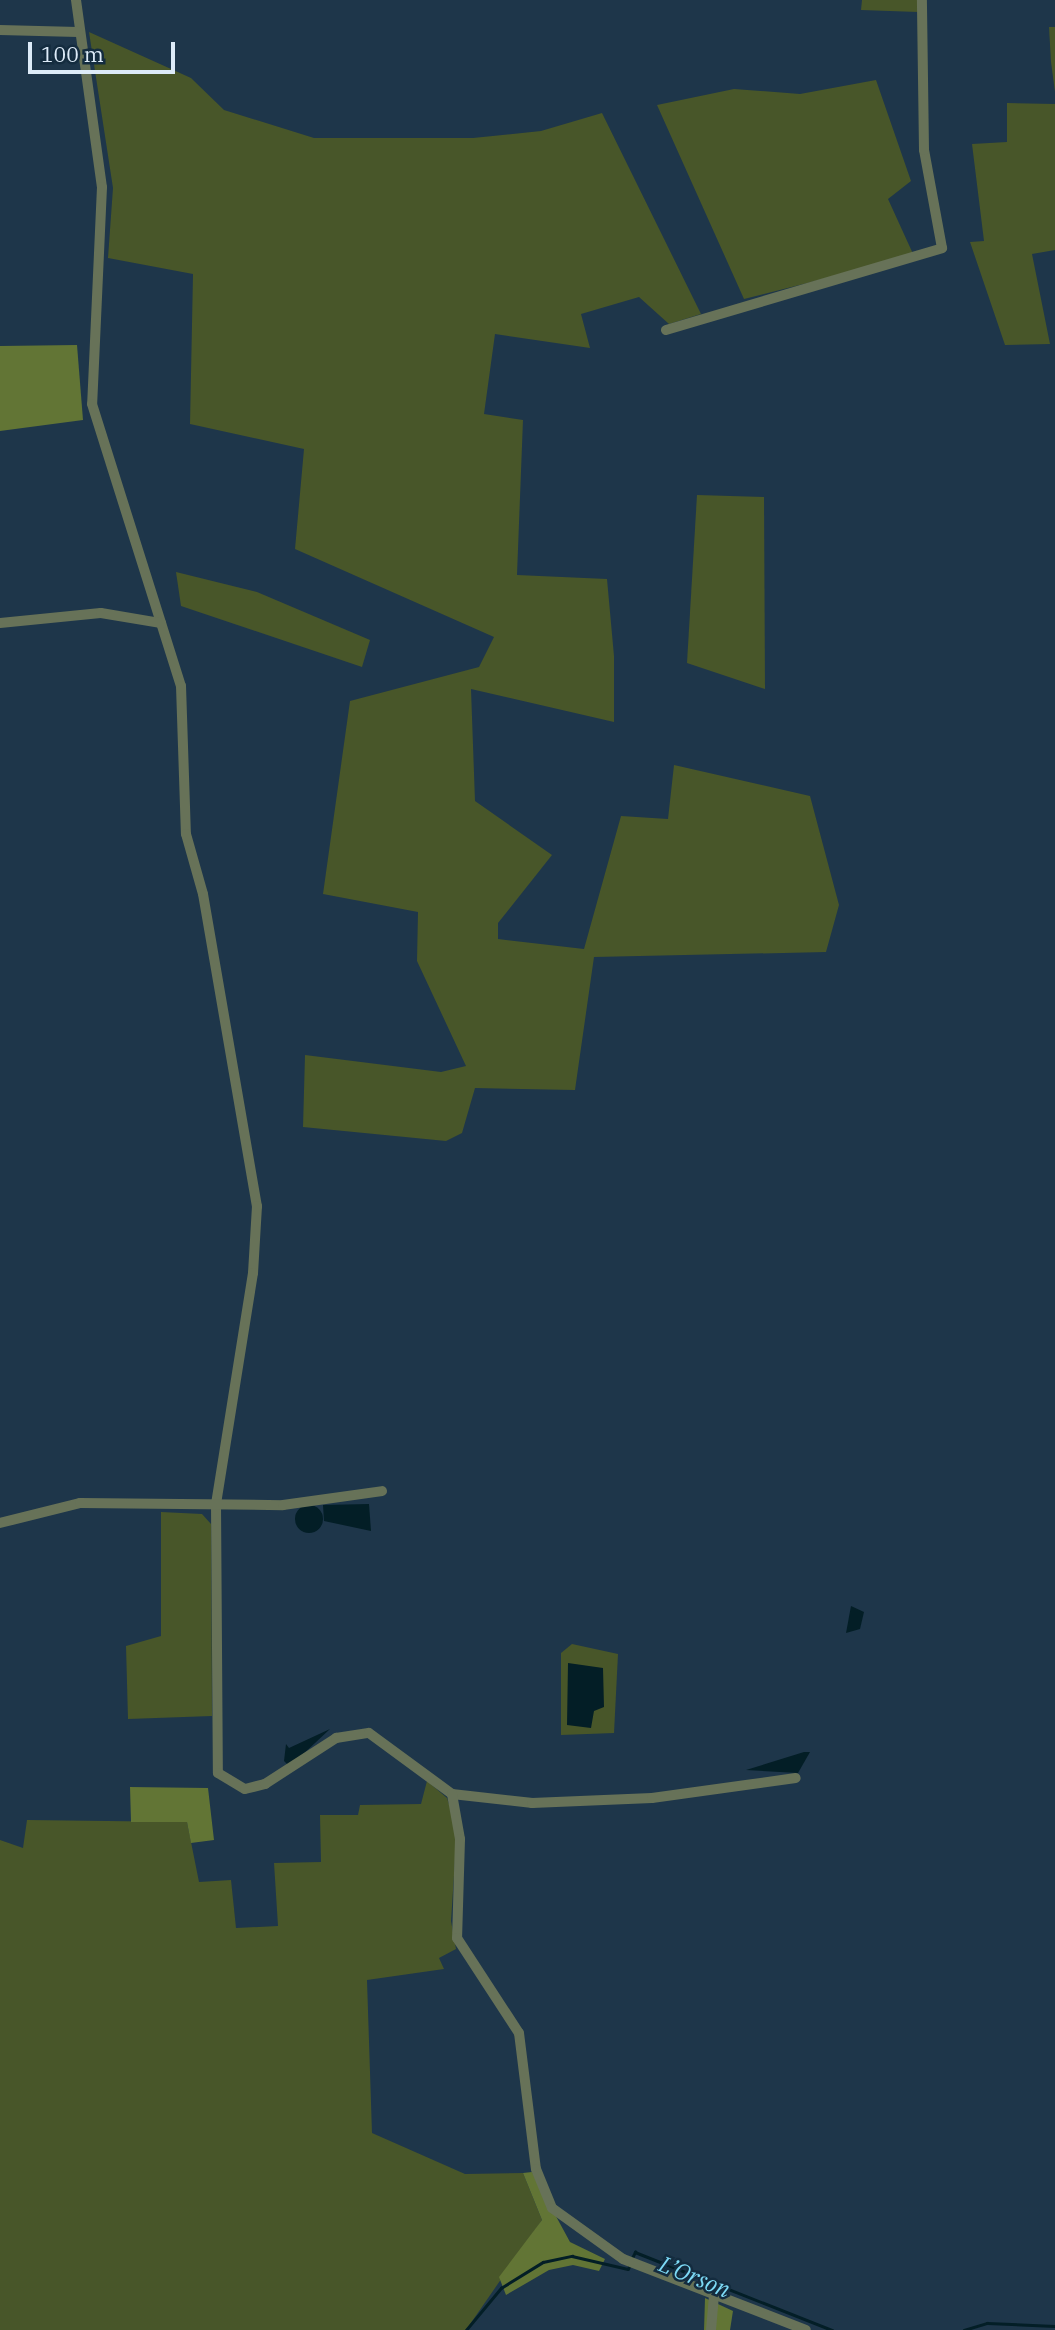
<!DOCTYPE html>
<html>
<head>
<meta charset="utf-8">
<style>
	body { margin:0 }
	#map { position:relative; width:1055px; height:2330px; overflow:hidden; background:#1e364a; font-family:"IBM Plex Serif",serif }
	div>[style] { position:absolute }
	.green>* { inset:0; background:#485629 }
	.forest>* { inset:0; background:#627535 }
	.water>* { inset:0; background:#031e26 }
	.round { border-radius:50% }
	.stream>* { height:2.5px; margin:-1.25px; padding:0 1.25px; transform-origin:1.25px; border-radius:1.25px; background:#031e26 }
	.minor>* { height:10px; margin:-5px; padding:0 5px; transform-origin:5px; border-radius:5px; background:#677258 }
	span { translate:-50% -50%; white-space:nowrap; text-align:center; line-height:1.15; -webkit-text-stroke:5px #142c3f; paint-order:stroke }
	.water-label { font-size:23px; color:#7ddaf6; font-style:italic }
	.scale { position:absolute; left:28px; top:42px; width:147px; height:32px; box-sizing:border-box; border:4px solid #ddebf8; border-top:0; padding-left:9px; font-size:21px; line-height:24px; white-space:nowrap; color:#ddebf8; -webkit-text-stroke:5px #142c3f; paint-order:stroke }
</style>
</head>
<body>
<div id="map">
	<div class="green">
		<div style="clip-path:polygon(862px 0,918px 0,918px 12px,861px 10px)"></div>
		<div style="clip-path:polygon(1049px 27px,1055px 27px,1055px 92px,1051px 62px)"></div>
		<div style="clip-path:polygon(89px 32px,191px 78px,224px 110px,314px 138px,473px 138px,541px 131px,602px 113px,701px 314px,669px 324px,639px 297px,581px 314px,590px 348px,495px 334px,484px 414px,523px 420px,517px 575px,607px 579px,614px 656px,614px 722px,471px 689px,475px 801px,552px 855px,498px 923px,498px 939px,584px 949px,621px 816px,668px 819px,674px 765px,810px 796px,839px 905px,826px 952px,594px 957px,575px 1090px,475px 1088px,462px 1133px,446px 1141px,303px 1127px,305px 1055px,441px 1072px,466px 1066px,417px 961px,418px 912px,323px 894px,350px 701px,479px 667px,494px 637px,295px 549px,304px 449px,190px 424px,193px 274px,108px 258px,113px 188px)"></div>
		<div style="clip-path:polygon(876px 80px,911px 181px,888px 199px,914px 256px,744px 299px,657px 105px,734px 89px,800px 94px)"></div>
		<div style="clip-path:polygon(1007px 103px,1055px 104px,1055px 250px,1032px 254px,1050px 344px,1005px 345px,970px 242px,984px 241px,972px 144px,1007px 142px)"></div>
		<div style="clip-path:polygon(697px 495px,764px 497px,765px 689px,687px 663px)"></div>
		<div style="clip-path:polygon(176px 572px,257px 592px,370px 640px,362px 667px,181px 606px)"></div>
		<div style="clip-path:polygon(161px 1512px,202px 1514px,211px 1524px,212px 1716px,128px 1719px,126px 1646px,161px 1636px)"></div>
		<div style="clip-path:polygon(572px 1644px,618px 1654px,614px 1733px,561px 1735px,561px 1653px)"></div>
		<div style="clip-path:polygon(427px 1781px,447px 1798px,457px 1829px,451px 1921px,456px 1949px,439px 1958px,444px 1969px,367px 1980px,372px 2133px,465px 2174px,523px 2173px,542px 2220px,466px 2330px,0 2330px,0 1840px,23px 1848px,27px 1820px,187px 1822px,199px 1882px,231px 1880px,236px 1928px,278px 1926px,274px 1863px,321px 1862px,320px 1815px,358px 1815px,360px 1805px,421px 1804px)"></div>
	</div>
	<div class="forest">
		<div style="clip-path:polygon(77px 345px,83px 420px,0 431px,0 346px)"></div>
		<div style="clip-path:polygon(130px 1787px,208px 1788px,214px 1840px,191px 1843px,187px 1822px,131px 1822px)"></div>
		<div style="clip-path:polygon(532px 2172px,570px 2242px,605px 2259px,599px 2271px,573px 2265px,549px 2270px,506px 2295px,499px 2277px,542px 2220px,523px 2173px)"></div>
		<div style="clip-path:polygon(705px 2298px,733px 2311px,730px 2330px,704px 2330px)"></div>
	</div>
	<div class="water">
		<div style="clip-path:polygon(369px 1504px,371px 1531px,324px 1521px,323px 1505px)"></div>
		<div class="round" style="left:295px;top:1505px;width:28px;height:28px"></div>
		<div style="clip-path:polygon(851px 1606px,864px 1612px,860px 1629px,846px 1633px)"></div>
		<div style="clip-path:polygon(568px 1663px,603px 1668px,604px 1707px,594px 1711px,591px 1728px,567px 1725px)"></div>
		<div style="clip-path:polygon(330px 1729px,300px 1757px,288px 1765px,284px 1761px,286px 1744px,289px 1748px)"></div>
		<div style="clip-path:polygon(810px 1752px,798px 1773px,746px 1770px,804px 1752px)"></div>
	</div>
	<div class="stream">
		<div style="left:632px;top:2258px;width:7px;rotate:-63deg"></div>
		<div style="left:635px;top:2252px;width:212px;rotate:21.6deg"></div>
		<div style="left:466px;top:2330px;width:55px;rotate:-50.2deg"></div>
		<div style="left:501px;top:2288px;width:49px;rotate:-31.8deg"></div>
		<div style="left:543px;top:2262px;width:30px;rotate:-12deg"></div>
		<div style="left:572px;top:2256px;width:57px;rotate:13.1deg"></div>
		<div style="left:628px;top:2269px;width:5px;rotate:-68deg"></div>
		<div style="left:964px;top:2330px;width:24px;rotate:-17deg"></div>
		<div style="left:987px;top:2323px;width:68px;rotate:2.5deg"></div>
	</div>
	<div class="minor">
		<div style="left:76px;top:0;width:189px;rotate:82.1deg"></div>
		<div style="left:102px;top:187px;width:217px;rotate:92.6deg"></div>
		<div style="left:92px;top:404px;width:296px;rotate:72.5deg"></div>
		<div style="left:181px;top:686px;width:148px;rotate:88.1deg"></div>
		<div style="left:186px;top:834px;width:62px;rotate:74.2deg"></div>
		<div style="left:203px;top:894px;width:317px;rotate:80.2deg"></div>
		<div style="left:257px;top:1206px;width:67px;rotate:93.4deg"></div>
		<div style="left:253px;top:1273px;width:234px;rotate:99.1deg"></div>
		<div style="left:216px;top:1504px;width:269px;rotate:89.6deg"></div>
		<div style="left:218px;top:1773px;width:31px;rotate:31deg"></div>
		<div style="left:245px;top:1789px;width:21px;rotate:-14deg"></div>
		<div style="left:265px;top:1784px;width:85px;rotate:-32.9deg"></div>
		<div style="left:336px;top:1738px;width:33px;rotate:-9deg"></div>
		<div style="left:369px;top:1733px;width:103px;rotate:36.3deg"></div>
		<div style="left:452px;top:1794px;width:81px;rotate:6.4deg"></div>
		<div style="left:532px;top:1803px;width:120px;rotate:-2.4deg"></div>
		<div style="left:652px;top:1798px;width:145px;rotate:-7.9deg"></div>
		<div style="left:0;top:30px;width:78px;rotate:1.5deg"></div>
		<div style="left:666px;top:330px;width:288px;rotate:-16.5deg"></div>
		<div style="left:942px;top:248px;width:100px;rotate:-100.4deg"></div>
		<div style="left:924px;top:150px;width:150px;rotate:-90.8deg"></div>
		<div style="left:0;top:623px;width:101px;rotate:-5.7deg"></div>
		<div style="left:101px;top:613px;width:61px;rotate:9.5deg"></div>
		<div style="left:0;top:1523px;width:82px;rotate:-14deg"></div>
		<div style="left:80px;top:1503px;width:203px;rotate:0.6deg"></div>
		<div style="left:283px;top:1505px;width:100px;rotate:-8deg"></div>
		<div style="left:452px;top:1794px;width:46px;rotate:79.9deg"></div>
		<div style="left:460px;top:1839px;width:99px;rotate:91.7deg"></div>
		<div style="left:457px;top:1938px;width:113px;rotate:56.9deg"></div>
		<div style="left:519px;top:2033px;width:137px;rotate:82.9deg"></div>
		<div style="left:536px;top:2169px;width:42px;rotate:67.7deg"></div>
		<div style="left:552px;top:2208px;width:87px;rotate:35.7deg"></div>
		<div style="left:623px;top:2259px;width:196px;rotate:21.2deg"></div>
		<div style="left:711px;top:2330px;width:38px;rotate:-85deg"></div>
	</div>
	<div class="water-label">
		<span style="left:695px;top:2276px;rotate:22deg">L’Orson</span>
	</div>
	<div class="scale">100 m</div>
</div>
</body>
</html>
